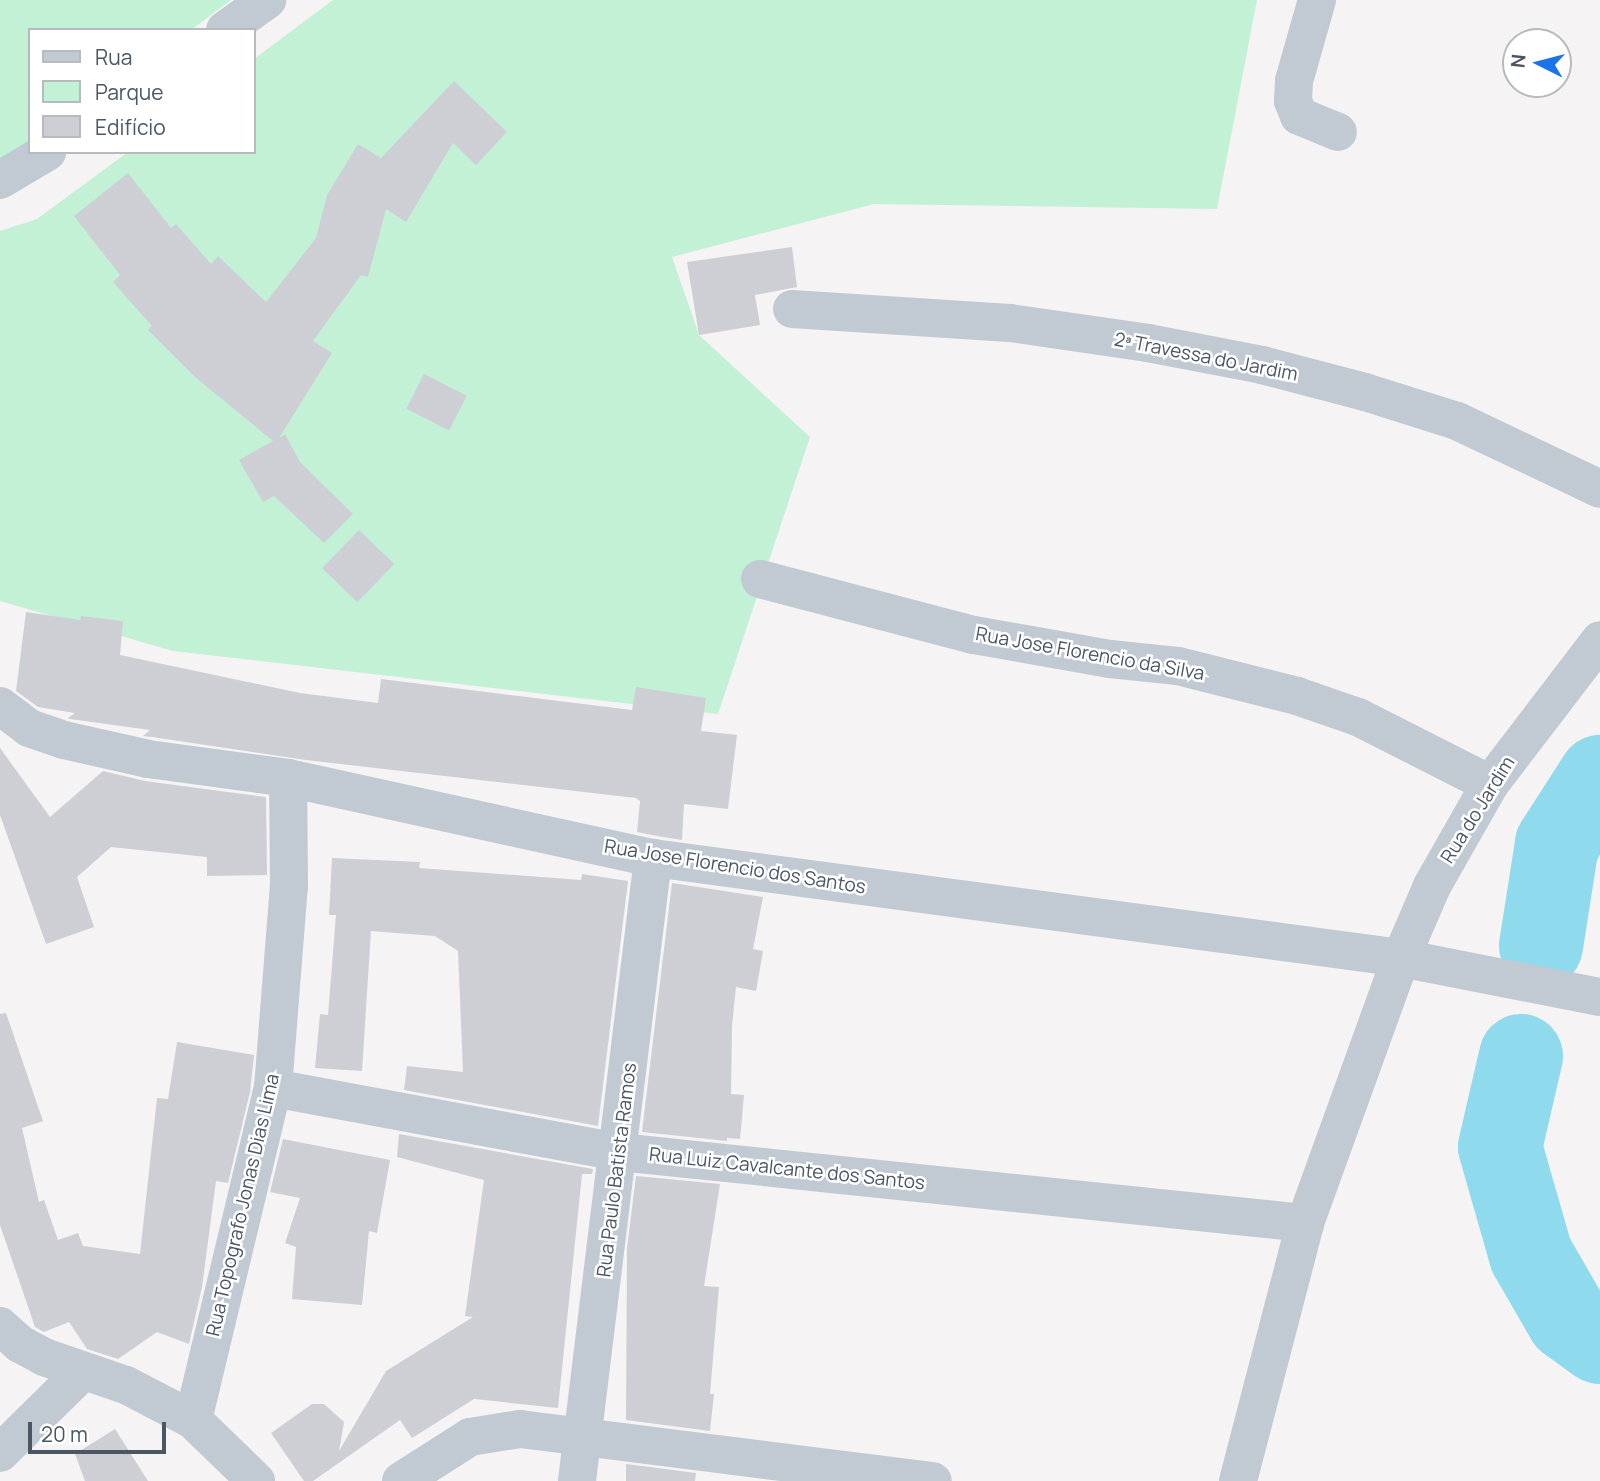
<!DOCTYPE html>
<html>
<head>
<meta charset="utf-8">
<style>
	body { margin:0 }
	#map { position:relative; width:1600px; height:1481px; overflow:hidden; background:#f5f3f3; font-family:Manrope,sans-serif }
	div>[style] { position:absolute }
	.green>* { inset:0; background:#c3f1d5 }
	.river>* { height:84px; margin:-42px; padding:0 42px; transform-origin:42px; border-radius:42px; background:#90daee }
	.building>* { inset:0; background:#cdcfd5; transform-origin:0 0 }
	.minor>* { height:38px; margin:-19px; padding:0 19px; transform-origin:19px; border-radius:19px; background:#c1cad2 }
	span { translate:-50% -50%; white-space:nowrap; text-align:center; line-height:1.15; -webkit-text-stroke:5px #fff; paint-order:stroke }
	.street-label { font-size:19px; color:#4a5661 }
	.legend { position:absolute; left:28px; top:28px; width:228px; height:126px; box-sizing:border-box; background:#fff; border:2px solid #b7bbc0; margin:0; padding:9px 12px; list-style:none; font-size:21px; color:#4a5661 }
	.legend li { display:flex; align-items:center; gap:14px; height:35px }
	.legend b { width:35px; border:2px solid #b7bbc0 }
	.north { position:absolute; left:1502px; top:28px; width:70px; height:70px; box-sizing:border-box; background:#fff; border:2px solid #b7bbc0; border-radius:50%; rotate:276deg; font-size:19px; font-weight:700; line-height:28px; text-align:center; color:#4a5661 }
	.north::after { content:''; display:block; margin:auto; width:24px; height:32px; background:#1a73e8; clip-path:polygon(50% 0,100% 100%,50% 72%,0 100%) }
	.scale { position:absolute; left:28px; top:1422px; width:138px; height:32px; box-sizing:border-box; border:4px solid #4a5661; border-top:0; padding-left:9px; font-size:21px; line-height:24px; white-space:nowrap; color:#4a5661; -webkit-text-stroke:5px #fff; paint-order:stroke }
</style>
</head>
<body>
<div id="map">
	<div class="green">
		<div style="clip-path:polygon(0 0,231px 0,191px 30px,30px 30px,30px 142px,0 160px)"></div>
		<div style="clip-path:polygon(333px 0,1257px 0,1217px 209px,874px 204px,672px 257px,699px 335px,810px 437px,718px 714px,173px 651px,0 601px,0 231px,37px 219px,128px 152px,254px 152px,254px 59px)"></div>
	</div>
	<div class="river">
		<div style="left:1541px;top:946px;width:103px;rotate:-81.1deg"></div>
		<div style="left:1557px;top:844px;width:80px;rotate:-57.3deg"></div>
		<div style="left:1521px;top:1056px;width:93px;rotate:103deg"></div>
		<div style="left:1500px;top:1147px;width:112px;rotate:74deg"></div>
		<div style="left:1531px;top:1255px;width:74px;rotate:60deg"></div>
		<div style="left:1568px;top:1319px;width:39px;rotate:36deg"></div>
	</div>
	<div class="building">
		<div style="clip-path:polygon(454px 81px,507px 132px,476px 165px,453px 143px,406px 222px,386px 209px,368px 277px,361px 275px,313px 341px,332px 353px,279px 438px,285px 434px,300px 462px,353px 514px,324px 543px,274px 496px,263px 502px,239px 460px,273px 441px,195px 377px,148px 330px,152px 326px,113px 282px,120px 275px,74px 216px,128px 173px,171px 228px,176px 224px,211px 264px,218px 256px,266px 302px,316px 238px,327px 195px,358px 144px,381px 158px)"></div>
		<div style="clip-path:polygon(792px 247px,797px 287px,755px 295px,760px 325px,699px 335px,687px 262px)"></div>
		<div style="left:424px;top:374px;width:48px;height:39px;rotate:27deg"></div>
		<div style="left:359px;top:530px;width:49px;height:53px;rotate:44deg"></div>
		<div style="clip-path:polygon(26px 612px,80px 620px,81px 616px,123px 621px,120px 655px,300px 693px,378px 703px,381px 679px,632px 710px,636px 687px,706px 698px,701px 731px,737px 735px,728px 809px,684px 804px,682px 840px,657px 836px,637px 832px,640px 801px,636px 798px,306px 760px,152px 737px,143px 736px,150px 730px,70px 719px,68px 718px,75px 713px,38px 707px,16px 691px)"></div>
		<div style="clip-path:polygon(0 748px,50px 817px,103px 771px,145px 781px,266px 797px,267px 875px,207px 876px,207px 857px,111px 847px,77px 877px,94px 927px,46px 944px,0 815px)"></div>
		<div style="clip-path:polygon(332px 858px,420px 862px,419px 868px,581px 880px,582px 874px,628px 881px,598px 1126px,404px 1090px,407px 1066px,463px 1072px,458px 951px,435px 936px,371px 931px,362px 1071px,315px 1068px,320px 1014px,328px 1015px,336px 915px,329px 915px)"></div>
		<div style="clip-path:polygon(672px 883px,763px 897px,753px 949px,763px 951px,756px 991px,736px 987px,732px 1026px,731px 1094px,744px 1095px,740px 1139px,727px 1138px,727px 1141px,642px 1132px)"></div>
		<div style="clip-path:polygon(6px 1013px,43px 1121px,22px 1128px,39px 1202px,44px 1200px,58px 1240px,78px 1233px,83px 1246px,140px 1254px,157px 1098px,168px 1099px,177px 1042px,254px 1055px,250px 1092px,228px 1183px,216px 1181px,202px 1287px,189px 1344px,157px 1332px,118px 1359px,87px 1349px,69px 1322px,44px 1332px,35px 1327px,0 1225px,0 1014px)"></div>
		<div style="clip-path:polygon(399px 1134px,593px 1169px,592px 1174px,582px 1174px,558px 1408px,474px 1399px,412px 1438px,400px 1420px,313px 1481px,304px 1481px,271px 1433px,312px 1404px,324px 1404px,344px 1422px,339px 1451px,386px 1371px,473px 1317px,465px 1316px,484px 1180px,397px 1157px)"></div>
		<div style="clip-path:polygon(283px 1139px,390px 1160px,377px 1233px,369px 1231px,362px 1305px,292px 1299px,296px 1247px,285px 1243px,300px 1198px,270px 1192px)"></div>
		<div style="clip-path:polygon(636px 1176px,720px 1184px,704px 1286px,719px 1287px,710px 1394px,714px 1394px,710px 1431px,626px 1420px,627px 1248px)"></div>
		<div style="clip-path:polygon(115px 1429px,148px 1481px,85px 1481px,75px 1454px)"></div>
		<div style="clip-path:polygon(626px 1464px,696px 1473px,695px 1481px,626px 1481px)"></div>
	</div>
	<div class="minor">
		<div style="left:1317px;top:0;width:84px;rotate:105.9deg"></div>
		<div style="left:1294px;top:81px;width:20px;rotate:93deg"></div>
		<div style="left:1293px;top:101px;width:16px;rotate:68deg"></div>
		<div style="left:1299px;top:116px;width:42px;rotate:22.3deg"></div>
		<div style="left:225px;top:30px;width:52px;rotate:-35.5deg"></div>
		<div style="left:0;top:180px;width:55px;rotate:-30.8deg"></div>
		<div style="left:792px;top:309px;width:218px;rotate:3.7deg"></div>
		<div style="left:1010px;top:323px;width:139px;rotate:8.2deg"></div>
		<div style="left:1148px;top:343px;width:116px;rotate:10.9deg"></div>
		<div style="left:1262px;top:365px;width:106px;rotate:14.7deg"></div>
		<div style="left:1365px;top:392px;width:96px;rotate:17.5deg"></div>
		<div style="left:1457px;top:421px;width:158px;rotate:25.4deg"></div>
		<div style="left:760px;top:579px;width:221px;rotate:14.7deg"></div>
		<div style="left:974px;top:635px;width:138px;rotate:10deg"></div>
		<div style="left:1110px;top:659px;width:68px;rotate:5.9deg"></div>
		<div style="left:1178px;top:666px;width:123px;rotate:14.1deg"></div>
		<div style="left:1297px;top:696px;width:65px;rotate:19deg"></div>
		<div style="left:1358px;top:717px;width:148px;rotate:26.9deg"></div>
		<div style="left:0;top:706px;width:36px;rotate:37deg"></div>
		<div style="left:29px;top:728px;width:37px;rotate:19deg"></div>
		<div style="left:64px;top:740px;width:86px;rotate:12.7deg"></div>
		<div style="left:148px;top:759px;width:141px;rotate:7.7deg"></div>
		<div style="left:288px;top:778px;width:374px;rotate:12.4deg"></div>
		<div style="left:653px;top:858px;width:755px;rotate:7.61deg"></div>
		<div style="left:1401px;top:958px;width:203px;rotate:11.1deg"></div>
		<div style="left:273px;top:1088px;width:352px;rotate:10.5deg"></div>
		<div style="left:619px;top:1152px;width:690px;rotate:5.91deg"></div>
		<div style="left:0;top:1326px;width:27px;rotate:42deg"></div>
		<div style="left:20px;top:1344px;width:27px;rotate:28deg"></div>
		<div style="left:44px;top:1357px;width:87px;rotate:18.9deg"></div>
		<div style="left:126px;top:1385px;width:76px;rotate:27.6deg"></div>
		<div style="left:193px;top:1420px;width:88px;rotate:44.1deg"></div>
		<div style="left:193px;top:1420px;width:342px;rotate:-76.5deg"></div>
		<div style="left:273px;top:1088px;width:203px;rotate:-85.5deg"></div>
		<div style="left:289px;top:886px;width:108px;rotate:-90.5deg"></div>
		<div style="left:0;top:1453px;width:115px;rotate:-44.6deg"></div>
		<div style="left:401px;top:1481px;width:82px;rotate:-32.5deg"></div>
		<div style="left:470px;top:1437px;width:51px;rotate:-9.1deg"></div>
		<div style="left:520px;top:1429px;width:416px;rotate:7.2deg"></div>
		<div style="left:577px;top:1481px;width:628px;rotate:-83.04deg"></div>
		<div style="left:1238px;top:1481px;width:267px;rotate:-75.4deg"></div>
		<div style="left:1305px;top:1223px;width:282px;rotate:-70.1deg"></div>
		<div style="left:1401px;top:958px;width:78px;rotate:-66.7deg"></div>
		<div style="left:1432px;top:886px;width:117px;rotate:-60.4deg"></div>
		<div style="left:1490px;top:784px;width:181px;rotate:-52.6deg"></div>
	</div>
	<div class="street-label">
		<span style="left:1206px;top:357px;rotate:11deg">2ª Travessa do Jardim</span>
		<span style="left:1090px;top:654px;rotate:10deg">Rua Jose Florencio da Silva</span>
		<span style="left:1478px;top:810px;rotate:-58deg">Rua do Jardim</span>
		<span style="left:735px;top:867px;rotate:9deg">Rua Jose Florencio dos Santos</span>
		<span style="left:787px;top:1169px;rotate:6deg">Rua Luiz Cavalcante dos Santos</span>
		<span style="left:617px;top:1170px;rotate:-83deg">Rua Paulo Batista Ramos</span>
		<span style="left:243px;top:1205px;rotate:-77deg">Rua Topografo Jonas Dias Lima</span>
	</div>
	<ul class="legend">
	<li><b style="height:9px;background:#c1cad2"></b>Rua</li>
	<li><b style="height:19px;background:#c3f1d5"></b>Parque</li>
	<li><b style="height:19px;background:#cdcfd5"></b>Edifício</li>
	</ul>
	<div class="north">N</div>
	<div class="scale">20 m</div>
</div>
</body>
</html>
